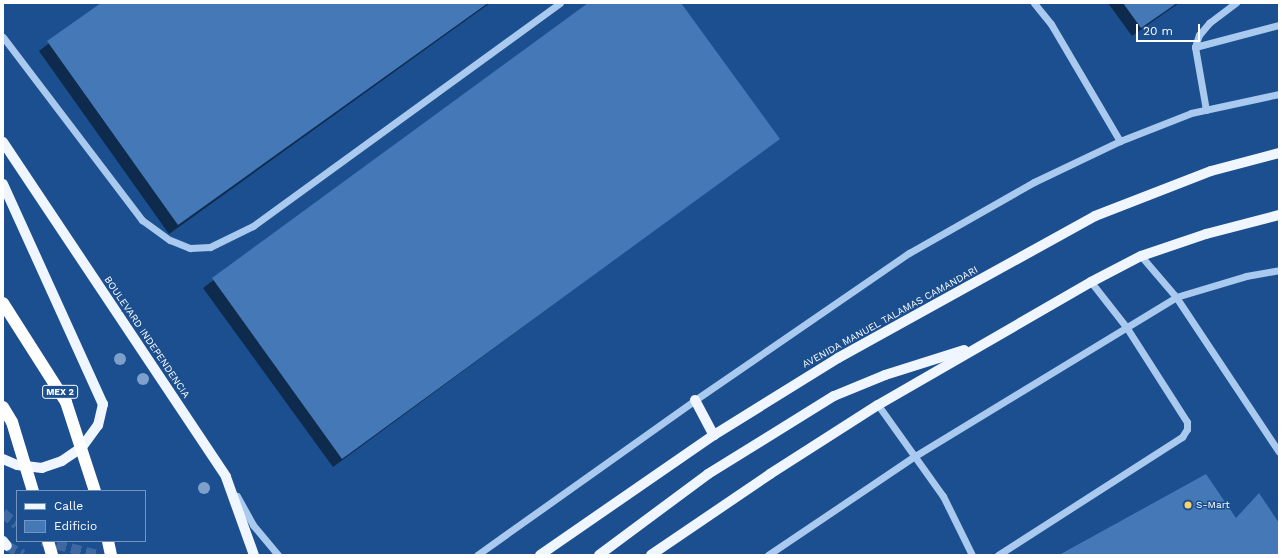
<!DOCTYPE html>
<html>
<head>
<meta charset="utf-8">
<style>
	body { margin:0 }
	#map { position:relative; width:1282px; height:558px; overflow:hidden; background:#1b4f8f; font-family:"Work Sans",sans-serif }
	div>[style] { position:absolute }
	.shadow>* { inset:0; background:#0007 }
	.building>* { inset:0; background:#4478b7 }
	.major-tunnel>* { height:10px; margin-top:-5px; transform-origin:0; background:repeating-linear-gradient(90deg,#3d69a0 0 10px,transparent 0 15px) }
	.minor>* { height:7px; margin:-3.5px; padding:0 3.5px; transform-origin:3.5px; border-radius:3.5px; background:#a9c9ee }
	.major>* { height:10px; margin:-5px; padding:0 5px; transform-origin:5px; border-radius:5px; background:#f0f6ff }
	.highway>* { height:12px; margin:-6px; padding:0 6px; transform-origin:6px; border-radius:6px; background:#fff }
	.highway-bridge>* { height:12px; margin:-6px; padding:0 6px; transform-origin:6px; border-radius:6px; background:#fff }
	.trees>* { width:12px; height:12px; margin:-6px; border-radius:50%; background:#7ea0ca }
	.dots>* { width:11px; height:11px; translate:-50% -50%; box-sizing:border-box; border:2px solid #1b4f8f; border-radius:50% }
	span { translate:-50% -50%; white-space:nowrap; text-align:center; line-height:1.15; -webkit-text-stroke:3px #1b4f8f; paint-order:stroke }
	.shield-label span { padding:1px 3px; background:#1b4f8f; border:1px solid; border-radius:3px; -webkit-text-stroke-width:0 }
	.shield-label { font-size:9px; color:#fff; font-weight:700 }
	.street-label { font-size:10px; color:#fff }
	.poi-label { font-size:10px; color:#fff }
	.left { translate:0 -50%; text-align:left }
	.frame { position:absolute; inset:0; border:4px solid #fff; pointer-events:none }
	.legend { position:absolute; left:16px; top:490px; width:130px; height:52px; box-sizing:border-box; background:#1b4f8f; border:1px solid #7695bc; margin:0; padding:5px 7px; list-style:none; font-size:12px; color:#fff }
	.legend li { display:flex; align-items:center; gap:8px; height:20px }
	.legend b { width:20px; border:1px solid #7695bc }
	.scale { position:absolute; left:1136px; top:24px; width:64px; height:18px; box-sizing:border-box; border:2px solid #fff; border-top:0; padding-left:5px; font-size:12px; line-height:14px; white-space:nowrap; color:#fff; -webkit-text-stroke:3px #1b4f8f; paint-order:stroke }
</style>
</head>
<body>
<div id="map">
	<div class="shadow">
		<div style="clip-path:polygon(102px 3px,490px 3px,169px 234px,39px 51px)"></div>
		<div style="clip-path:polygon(590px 3px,680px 3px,778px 139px,333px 467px,203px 288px)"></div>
		<div style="clip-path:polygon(1108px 3px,1179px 3px,1132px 36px)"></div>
	</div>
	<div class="building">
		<div style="clip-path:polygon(101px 3px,488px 3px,178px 225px,47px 41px)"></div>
		<div style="clip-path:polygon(588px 3px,681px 3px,780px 139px,342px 459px,212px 278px)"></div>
		<div style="clip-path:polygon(1123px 3px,1177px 3px,1141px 28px)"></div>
		<div style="clip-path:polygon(1206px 474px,1236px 518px,1259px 493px,1279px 523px,1279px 555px,1059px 555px)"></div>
	</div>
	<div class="major-tunnel">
		<div style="left:3px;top:513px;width:18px;rotate:41deg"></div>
		<div style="left:42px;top:541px;width:58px;rotate:14deg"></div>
		<div style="left:7px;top:546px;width:18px;rotate:29deg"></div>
	</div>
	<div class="minor">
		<div style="left:1034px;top:3px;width:27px;rotate:51deg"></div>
		<div style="left:1051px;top:24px;width:136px;rotate:59.5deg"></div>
		<div style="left:3px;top:37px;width:230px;rotate:52.8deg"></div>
		<div style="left:142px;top:220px;width:34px;rotate:36deg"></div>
		<div style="left:170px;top:240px;width:22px;rotate:22deg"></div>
		<div style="left:190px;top:248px;width:20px;rotate:-3deg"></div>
		<div style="left:210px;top:247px;width:48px;rotate:-26deg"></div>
		<div style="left:253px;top:226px;width:379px;rotate:-36deg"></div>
		<div style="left:1195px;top:47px;width:87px;rotate:-14.7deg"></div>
		<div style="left:1206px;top:110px;width:64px;rotate:-99.9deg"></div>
		<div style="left:1195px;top:47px;width:13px;rotate:-72deg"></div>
		<div style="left:1199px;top:35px;width:16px;rotate:-50deg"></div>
		<div style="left:1209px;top:23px;width:34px;rotate:-37deg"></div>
		<div style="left:1141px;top:256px;width:54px;rotate:49.5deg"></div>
		<div style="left:1176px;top:297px;width:186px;rotate:56.4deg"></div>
		<div style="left:878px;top:405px;width:112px;rotate:54.5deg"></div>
		<div style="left:943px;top:496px;width:66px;rotate:63.8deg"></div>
		<div style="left:237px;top:496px;width:33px;rotate:61deg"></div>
		<div style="left:253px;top:525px;width:39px;rotate:50deg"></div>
		<div style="left:477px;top:555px;width:267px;rotate:-35.4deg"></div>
		<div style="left:695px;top:400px;width:260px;rotate:-34.5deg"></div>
		<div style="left:909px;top:253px;width:144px;rotate:-29.6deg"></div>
		<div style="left:1034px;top:182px;width:95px;rotate:-25.5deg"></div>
		<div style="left:1120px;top:141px;width:76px;rotate:-21.5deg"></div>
		<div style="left:1191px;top:113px;width:90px;rotate:-12.2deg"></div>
		<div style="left:768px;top:555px;width:177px;rotate:-34deg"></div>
		<div style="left:915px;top:456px;width:306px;rotate:-31.3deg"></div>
		<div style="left:1176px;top:297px;width:73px;rotate:-16.7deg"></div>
		<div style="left:1246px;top:276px;width:34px;rotate:-10deg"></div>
		<div style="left:998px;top:555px;width:219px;rotate:-32.7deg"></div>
		<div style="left:1182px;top:437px;width:9px;rotate:-58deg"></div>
		<div style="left:1187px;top:429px;width:7px;rotate:-90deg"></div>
		<div style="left:1187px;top:422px;width:112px;rotate:-122.6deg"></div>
		<div style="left:1127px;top:328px;width:58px;rotate:-128deg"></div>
	</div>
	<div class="major">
		<div style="left:3px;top:142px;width:402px;rotate:56.3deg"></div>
		<div style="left:226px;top:477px;width:83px;rotate:70.3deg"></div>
		<div style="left:3px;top:184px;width:242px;rotate:65.6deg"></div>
		<div style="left:103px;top:404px;width:22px;rotate:103deg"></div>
		<div style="left:98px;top:425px;width:29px;rotate:126deg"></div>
		<div style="left:81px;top:448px;width:23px;rotate:146deg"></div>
		<div style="left:62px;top:461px;width:21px;rotate:161deg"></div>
		<div style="left:42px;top:468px;width:25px;rotate:-173deg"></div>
		<div style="left:17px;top:465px;width:15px;rotate:-157deg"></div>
		<div style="left:695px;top:400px;width:40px;rotate:62deg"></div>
		<div style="left:3px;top:541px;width:6px;rotate:51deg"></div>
		<div style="left:540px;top:555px;width:211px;rotate:-34.6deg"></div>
		<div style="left:714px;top:435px;width:146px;rotate:-31.8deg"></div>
		<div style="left:838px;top:358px;width:294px;rotate:-28.9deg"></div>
		<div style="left:1095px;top:216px;width:124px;rotate:-21.2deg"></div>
		<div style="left:1211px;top:171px;width:70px;rotate:-14.8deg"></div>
		<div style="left:599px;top:555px;width:136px;rotate:-36.6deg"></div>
		<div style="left:708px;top:474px;width:148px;rotate:-31.8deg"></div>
		<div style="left:834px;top:396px;width:55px;rotate:-22.4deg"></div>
		<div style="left:885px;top:375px;width:83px;rotate:-17.6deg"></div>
		<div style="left:651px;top:555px;width:144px;rotate:-34.2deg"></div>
		<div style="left:770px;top:474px;width:128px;rotate:-32.6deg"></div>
		<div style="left:878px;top:405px;width:246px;rotate:-30deg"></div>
		<div style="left:1091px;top:282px;width:56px;rotate:-27.5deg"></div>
		<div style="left:1141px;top:256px;width:69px;rotate:-18.7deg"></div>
		<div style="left:1206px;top:234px;width:75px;rotate:-14.6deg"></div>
	</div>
	<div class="highway">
		<div style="left:108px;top:541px;width:14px;rotate:78deg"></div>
	</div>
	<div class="highway-bridge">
		<div style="left:3px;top:303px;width:117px;rotate:57.5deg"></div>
		<div style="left:66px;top:402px;width:94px;rotate:72deg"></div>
		<div style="left:3px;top:407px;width:17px;rotate:59deg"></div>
		<div style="left:12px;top:422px;width:72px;rotate:73.1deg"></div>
		<div style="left:48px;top:541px;width:15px;rotate:74deg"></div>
	</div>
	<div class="trees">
		<div style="left:120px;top:359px"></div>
		<div style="left:143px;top:379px"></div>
		<div style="left:204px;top:488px"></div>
	</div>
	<div class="dots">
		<div style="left:1188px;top:505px;background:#ffd166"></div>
	</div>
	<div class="shield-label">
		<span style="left:60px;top:392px">MEX 2</span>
	</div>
	<div class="street-label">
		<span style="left:890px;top:317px;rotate:-29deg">AVENIDA MANUEL TALAMAS CAMANDARI</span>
		<span style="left:147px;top:337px;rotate:56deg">BOULEVARD INDEPENDENCIA</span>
	</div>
	<div class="poi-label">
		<span class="left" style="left:1196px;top:505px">S-Mart</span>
	</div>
	<div class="frame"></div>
	<ul class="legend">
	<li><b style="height:5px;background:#f0f6ff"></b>Calle</li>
	<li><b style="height:11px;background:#4478b7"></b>Edificio</li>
	</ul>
	<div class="scale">20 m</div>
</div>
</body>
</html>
